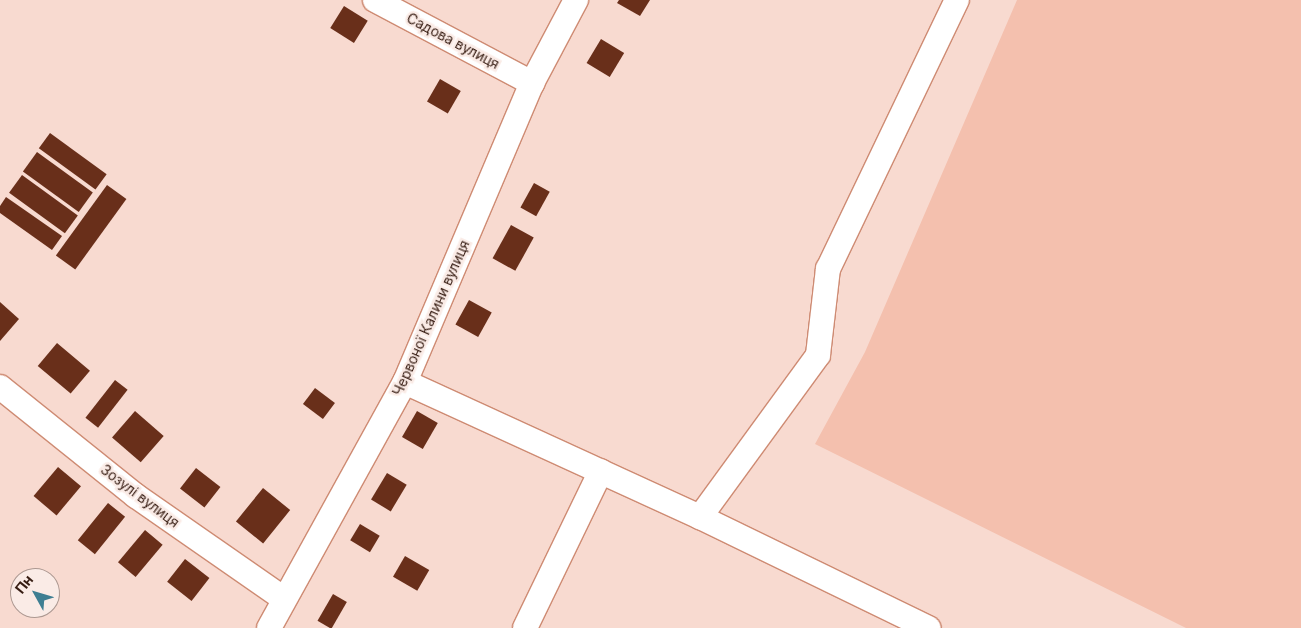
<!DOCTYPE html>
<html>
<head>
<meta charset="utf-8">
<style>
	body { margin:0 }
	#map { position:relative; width:1301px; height:628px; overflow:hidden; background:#f8dad0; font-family:Inter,sans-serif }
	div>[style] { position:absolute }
	.green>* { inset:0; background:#f4c0ae }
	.building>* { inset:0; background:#692f1a; transform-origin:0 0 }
	.roads { filter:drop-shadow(1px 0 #ce8b73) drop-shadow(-1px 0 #ce8b73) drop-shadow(0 1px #ce8b73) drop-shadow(0 -1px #ce8b73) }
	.minor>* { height:24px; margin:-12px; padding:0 12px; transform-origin:12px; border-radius:12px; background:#fff }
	span { translate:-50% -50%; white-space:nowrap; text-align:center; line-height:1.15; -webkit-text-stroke:5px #faebe6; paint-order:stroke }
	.street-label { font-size:14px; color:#361c12 }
	.north { position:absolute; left:10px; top:568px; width:50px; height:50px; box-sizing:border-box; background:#faebe6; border:1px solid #ac9891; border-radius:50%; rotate:309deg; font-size:14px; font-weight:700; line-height:20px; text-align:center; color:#361c12 }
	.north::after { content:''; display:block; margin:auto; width:18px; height:22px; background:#3e7e92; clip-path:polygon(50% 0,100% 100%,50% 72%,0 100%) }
</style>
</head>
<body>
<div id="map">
	<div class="green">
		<div style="clip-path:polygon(1017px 0,1301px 0,1301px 628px,1186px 628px,815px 444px,865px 352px)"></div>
	</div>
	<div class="building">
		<div style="clip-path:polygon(619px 0,650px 0,640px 16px,617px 3px)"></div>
		<div style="left:344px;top:6px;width:28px;height:26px;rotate:32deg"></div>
		<div style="left:601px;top:39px;width:27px;height:28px;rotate:31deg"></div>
		<div style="left:440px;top:79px;width:24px;height:26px;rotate:30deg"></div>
		<div style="left:50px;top:133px;width:70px;height:19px;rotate:36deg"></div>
		<div style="left:37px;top:152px;width:69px;height:24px;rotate:36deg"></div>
		<div style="left:22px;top:175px;width:69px;height:22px;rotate:36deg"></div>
		<div style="left:534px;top:183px;width:18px;height:28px;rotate:29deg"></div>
		<div style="left:107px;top:185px;width:24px;height:87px;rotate:36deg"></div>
		<div style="clip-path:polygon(6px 197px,62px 236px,52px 250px,0 213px,0 206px)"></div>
		<div style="left:511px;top:225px;width:26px;height:38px;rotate:29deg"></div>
		<div style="left:469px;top:300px;width:26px;height:28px;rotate:29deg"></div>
		<div style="clip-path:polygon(0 302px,19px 319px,0 341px)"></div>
		<div style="left:57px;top:343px;width:43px;height:30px;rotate:40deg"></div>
		<div style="left:115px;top:380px;width:16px;height:48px;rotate:38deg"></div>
		<div style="left:315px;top:388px;width:25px;height:20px;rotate:37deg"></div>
		<div style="left:135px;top:411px;width:38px;height:35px;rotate:41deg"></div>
		<div style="left:417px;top:411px;width:24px;height:30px;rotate:30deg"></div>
		<div style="left:58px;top:467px;width:30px;height:38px;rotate:40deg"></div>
		<div style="left:196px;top:468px;width:31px;height:26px;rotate:38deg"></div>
		<div style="left:387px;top:473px;width:23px;height:31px;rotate:31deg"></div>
		<div style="left:263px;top:488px;width:35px;height:43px;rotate:39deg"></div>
		<div style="left:108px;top:503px;width:22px;height:48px;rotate:39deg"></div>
		<div style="left:360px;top:524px;width:23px;height:19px;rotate:31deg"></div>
		<div style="left:145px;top:530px;width:23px;height:42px;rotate:40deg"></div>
		<div style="left:405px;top:556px;width:28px;height:24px;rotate:30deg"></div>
		<div style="left:185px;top:559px;width:31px;height:29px;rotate:38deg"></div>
		<div style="left:333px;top:594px;width:16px;height:31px;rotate:30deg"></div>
	</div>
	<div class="roads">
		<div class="minor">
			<div style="left:375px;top:0;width:178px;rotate:27.9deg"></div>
			<div style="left:405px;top:382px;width:324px;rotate:24.6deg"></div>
			<div style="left:700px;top:517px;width:254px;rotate:25.9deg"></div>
			<div style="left:0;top:387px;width:174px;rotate:38.7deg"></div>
			<div style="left:136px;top:496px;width:180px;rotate:34.8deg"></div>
			<div style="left:700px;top:517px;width:200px;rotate:-53.9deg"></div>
			<div style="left:818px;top:355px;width:87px;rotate:-83.4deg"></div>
			<div style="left:828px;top:269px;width:298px;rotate:-64.4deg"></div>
			<div style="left:269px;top:628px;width:281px;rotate:-61.1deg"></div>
			<div style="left:405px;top:382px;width:325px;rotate:-67deg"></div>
			<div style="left:532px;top:83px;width:94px;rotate:-62.1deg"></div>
			<div style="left:525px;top:628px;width:174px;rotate:-64.2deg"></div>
		</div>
	</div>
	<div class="street-label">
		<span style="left:453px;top:41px;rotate:28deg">Садова вулиця</span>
		<span style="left:431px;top:318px;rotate:-66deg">Червоної Калини вулиця</span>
		<span style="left:140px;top:496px;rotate:37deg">Зозулі вулиця</span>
	</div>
	<div class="north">Пн</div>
</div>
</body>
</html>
